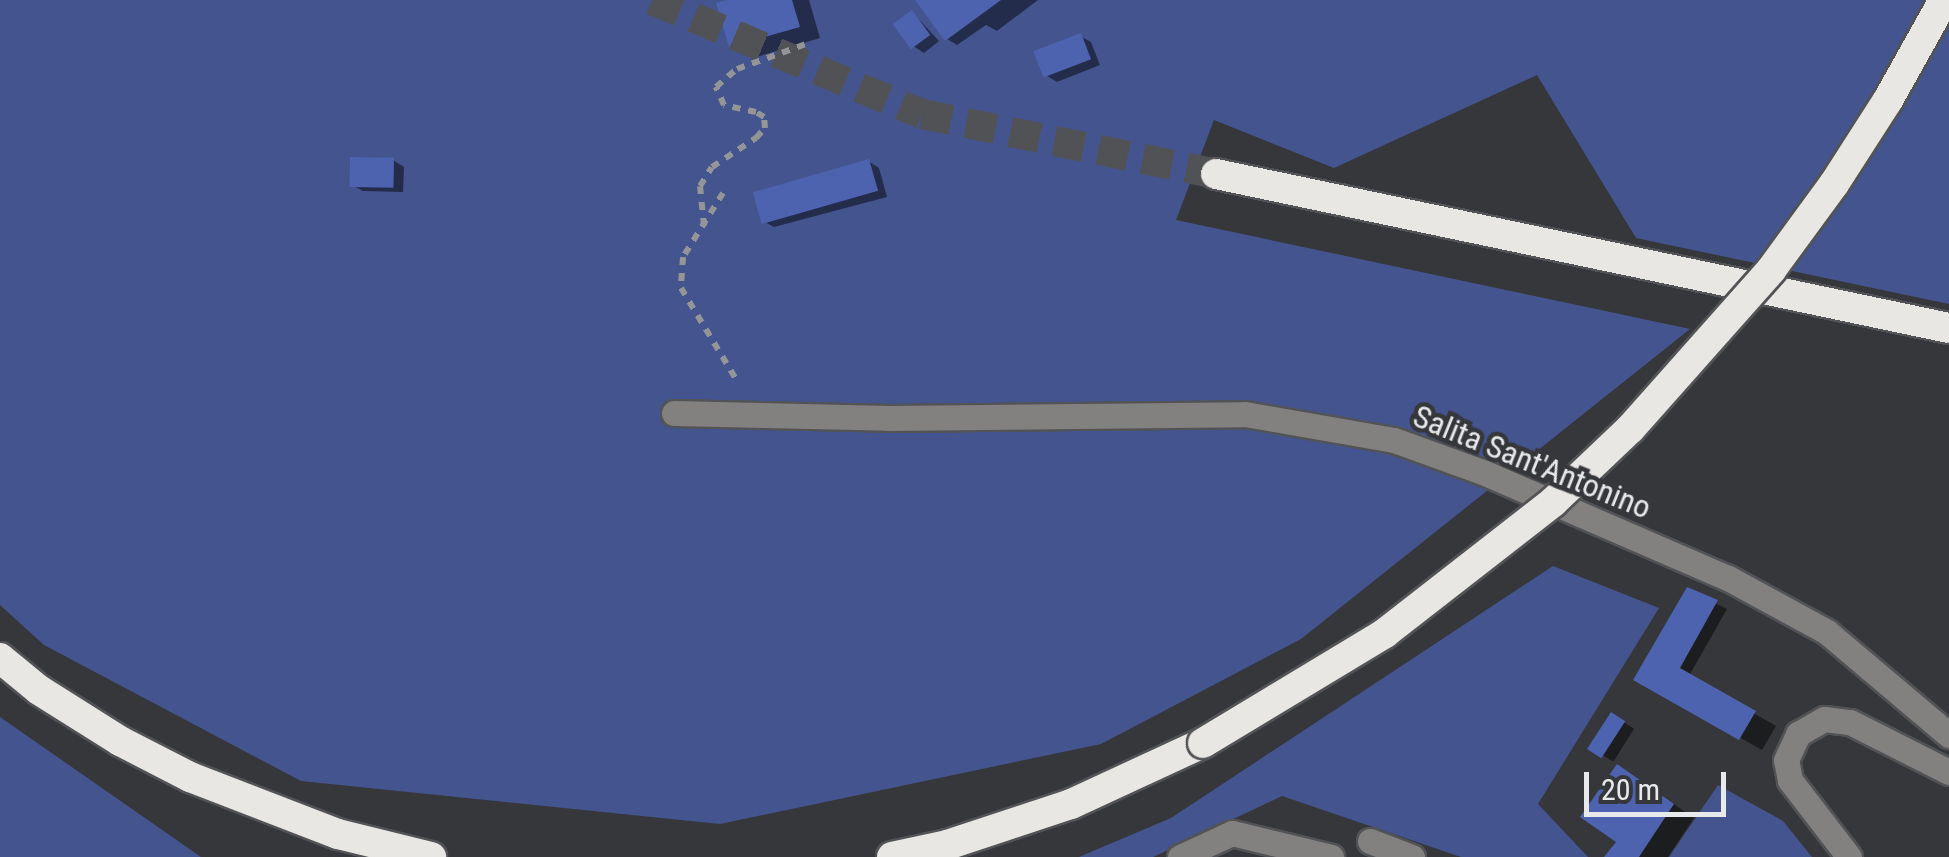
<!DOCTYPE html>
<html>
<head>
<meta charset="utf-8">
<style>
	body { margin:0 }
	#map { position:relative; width:1949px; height:857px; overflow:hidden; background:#36373a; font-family:"Roboto Condensed",sans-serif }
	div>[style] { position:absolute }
	.green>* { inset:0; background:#44548f }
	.shadow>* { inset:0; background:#0007; transform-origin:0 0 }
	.building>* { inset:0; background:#4e63b0; transform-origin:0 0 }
	.highway-tunnel>* { height:30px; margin-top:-15px; transform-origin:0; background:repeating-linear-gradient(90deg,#515255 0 30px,transparent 0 45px) }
	.path>* { height:6px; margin-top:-3px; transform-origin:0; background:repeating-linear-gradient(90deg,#949597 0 8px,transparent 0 16px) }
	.roads { filter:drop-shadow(2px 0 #525356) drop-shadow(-2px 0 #525356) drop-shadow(0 2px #525356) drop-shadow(0 -2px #525356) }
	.minor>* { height:25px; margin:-12.5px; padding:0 12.5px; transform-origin:12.5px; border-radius:12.5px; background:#82817f }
	.highway>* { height:30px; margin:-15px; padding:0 15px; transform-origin:15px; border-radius:15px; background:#e9e7e3 }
	.bridges { filter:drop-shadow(2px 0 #525356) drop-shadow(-2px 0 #525356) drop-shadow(0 2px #525356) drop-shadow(0 -2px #525356) }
	.highway-bridge>* { height:30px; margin:-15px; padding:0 15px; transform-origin:15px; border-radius:15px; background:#e9e7e3 }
	span { translate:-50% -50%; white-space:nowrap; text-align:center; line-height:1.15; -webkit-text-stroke:9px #36373a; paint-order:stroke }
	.street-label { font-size:32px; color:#e8e9eb }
	.scale { position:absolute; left:1584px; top:772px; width:142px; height:45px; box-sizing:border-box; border:5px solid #e8e9eb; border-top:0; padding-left:12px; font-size:30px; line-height:35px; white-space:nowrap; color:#e8e9eb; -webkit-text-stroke:8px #36373a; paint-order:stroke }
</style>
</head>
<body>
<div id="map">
	<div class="green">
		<div style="clip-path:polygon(0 0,1949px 0,1949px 304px,1636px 238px,1537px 75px,1334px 168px,1214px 120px,1176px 220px,1690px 329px,1301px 639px,1101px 744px,720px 824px,301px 781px,44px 645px,0 605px)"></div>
		<div style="clip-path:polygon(1553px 566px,1659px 608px,1538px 804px,1588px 857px,1461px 857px,1282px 796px,1153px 857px,1079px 857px,1171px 818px)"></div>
		<div style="clip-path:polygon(0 717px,201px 857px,0 857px)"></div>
		<div style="clip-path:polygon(1718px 785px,1783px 821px,1812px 857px,1669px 857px)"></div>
	</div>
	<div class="shadow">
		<div style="clip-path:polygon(735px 0,809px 0,820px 38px,753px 58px,731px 46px)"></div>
		<div style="clip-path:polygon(919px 0,1038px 0,997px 31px,986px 25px,957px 45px,947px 39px)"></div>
		<div style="clip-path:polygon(913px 13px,939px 41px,924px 53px,913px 46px)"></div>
		<div style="clip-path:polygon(1080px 36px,1091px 42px,1100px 65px,1057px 82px,1047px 76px)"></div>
		<div style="clip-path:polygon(393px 160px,404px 167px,403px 192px,363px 191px,352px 185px)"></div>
		<div style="clip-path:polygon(868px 161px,879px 168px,887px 197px,774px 227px,763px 221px)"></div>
		<div style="clip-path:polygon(1688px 590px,1727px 609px,1689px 676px,1776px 726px,1762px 750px,1636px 679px)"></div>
		<div style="left:1612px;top:715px;width:26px;height:39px;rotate:32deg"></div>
		<div style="clip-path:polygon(1639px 780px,1694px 818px,1668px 857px,1608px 857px,1619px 841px)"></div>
	</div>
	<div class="building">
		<div style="clip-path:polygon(727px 0,792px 0,800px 27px,729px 47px,716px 3px)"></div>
		<div style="clip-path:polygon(915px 0,1001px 0,945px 41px)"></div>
		<div style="left:912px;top:10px;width:31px;height:24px;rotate:54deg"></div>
		<div style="left:1081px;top:33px;width:28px;height:51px;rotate:69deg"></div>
		<div style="left:350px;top:157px;width:44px;height:30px;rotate:1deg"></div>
		<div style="left:869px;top:159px;width:33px;height:121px;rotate:74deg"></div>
		<div style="clip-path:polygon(1687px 587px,1718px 600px,1680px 668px,1756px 711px,1739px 740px,1633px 680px)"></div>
		<div style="left:1611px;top:712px;width:17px;height:44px;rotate:33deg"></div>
		<div style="clip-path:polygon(1617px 764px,1674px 804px,1639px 857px,1604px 857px,1616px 842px,1580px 817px)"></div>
	</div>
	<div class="highway-tunnel">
		<div style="left:652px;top:0;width:293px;rotate:22.9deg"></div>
		<div style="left:922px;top:114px;width:300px;rotate:11.5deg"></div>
	</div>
	<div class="path">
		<div style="left:723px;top:193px;width:75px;rotate:122deg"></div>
		<div style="left:683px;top:257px;width:31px;rotate:94deg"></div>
		<div style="left:681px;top:288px;width:106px;rotate:58.9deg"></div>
		<div style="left:704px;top:226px;width:40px;rotate:-95.7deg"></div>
		<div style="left:700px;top:186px;width:22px;rotate:-58deg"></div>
		<div style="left:712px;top:167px;width:53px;rotate:-33.4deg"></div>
		<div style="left:756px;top:138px;width:13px;rotate:-48deg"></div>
		<div style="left:765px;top:128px;width:11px;rotate:-95deg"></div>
		<div style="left:764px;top:117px;width:9px;rotate:-148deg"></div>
		<div style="left:756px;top:112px;width:33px;rotate:-168deg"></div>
		<div style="left:724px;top:105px;width:20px;rotate:-114deg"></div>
		<div style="left:716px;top:87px;width:28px;rotate:-41deg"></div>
		<div style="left:737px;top:69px;width:77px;rotate:-19.9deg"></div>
	</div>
	<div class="roads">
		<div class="minor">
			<div style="left:674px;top:413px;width:215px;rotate:1.3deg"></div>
			<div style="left:889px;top:418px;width:356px;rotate:-0.6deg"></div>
			<div style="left:1245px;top:414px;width:151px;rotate:9.9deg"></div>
			<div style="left:1394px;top:440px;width:97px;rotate:19.9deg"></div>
			<div style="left:1485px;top:473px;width:265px;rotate:23.4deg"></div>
			<div style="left:1728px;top:578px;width:113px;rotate:28.6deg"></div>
			<div style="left:1827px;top:632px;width:160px;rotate:40.2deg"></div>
			<div style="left:1370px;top:841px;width:45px;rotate:20.9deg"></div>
			<div style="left:1180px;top:857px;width:57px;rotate:-24.8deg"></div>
			<div style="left:1232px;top:833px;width:102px;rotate:13.6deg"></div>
			<div style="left:1849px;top:857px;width:97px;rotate:-127.5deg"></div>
			<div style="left:1790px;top:780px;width:20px;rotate:-101deg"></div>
			<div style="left:1786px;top:760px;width:29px;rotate:-65deg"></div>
			<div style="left:1798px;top:734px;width:30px;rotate:-30deg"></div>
			<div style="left:1824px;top:719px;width:26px;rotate:7deg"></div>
			<div style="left:1850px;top:722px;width:111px;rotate:26.8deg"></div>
		</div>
		<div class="highway">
			<div style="left:1216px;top:174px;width:749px;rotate:11.87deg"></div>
			<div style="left:0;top:658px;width:50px;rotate:39.4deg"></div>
			<div style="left:39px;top:690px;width:96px;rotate:32.2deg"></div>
			<div style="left:120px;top:741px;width:79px;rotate:27.2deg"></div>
			<div style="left:190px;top:777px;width:159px;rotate:21.1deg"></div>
			<div style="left:338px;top:834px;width:96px;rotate:13.9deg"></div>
			<div style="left:892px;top:857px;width:56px;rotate:-12.3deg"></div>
			<div style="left:947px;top:845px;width:131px;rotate:-18.3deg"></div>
			<div style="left:1071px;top:804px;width:145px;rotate:-24.8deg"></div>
		</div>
	</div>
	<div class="bridges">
		<div class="highway-bridge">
			<div style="left:1203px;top:743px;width:213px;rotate:-31.1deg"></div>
			<div style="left:1385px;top:633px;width:213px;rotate:-37.9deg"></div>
			<div style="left:1553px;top:502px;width:106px;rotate:-43.5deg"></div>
			<div style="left:1630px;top:429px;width:213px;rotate:-48.4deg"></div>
			<div style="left:1771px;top:270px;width:107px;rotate:-53.8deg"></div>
			<div style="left:1834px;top:184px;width:100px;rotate:-57.3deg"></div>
			<div style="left:1888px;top:100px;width:115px;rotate:-60.8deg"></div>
		</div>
	</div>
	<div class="street-label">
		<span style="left:1532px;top:462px;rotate:22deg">Salita Sant'Antonino</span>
	</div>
	<div class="scale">20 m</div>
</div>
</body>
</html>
